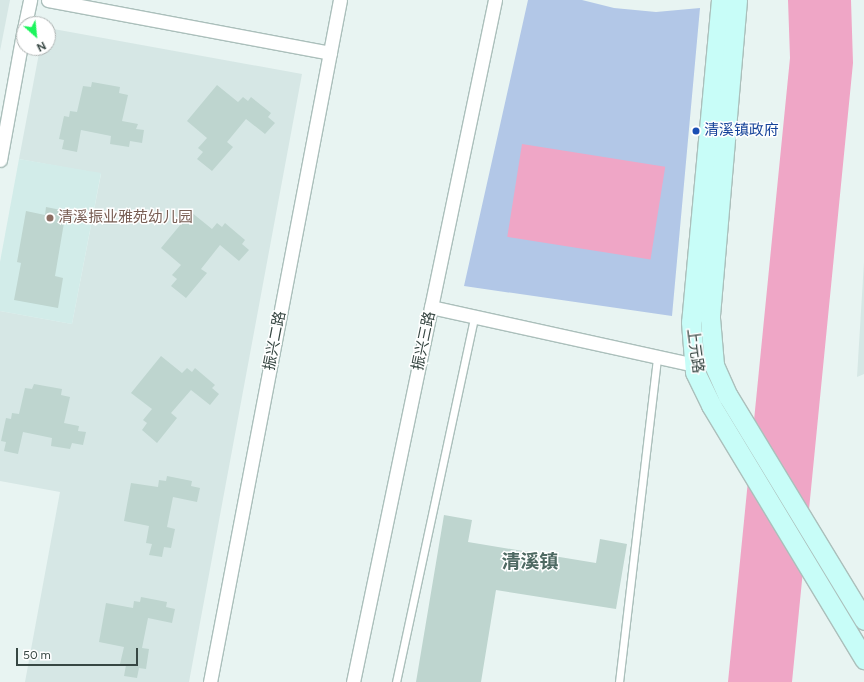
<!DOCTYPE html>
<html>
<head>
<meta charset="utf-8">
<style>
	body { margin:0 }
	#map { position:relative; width:864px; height:682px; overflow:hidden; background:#e8f4f2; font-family:Figtree,"Noto Sans SC",sans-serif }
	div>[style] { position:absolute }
	.residential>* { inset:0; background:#d6e7e5 }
	.education>* { inset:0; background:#d2ece9 }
	.green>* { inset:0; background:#b2c7e7 }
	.water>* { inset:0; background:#efa6c6; transform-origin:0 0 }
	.building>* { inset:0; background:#bed5cf }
	.roads { filter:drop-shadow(1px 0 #abbfbb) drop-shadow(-1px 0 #abbfbb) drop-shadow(0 1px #abbfbb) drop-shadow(0 -1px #abbfbb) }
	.lane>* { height:7px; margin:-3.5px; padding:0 3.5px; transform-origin:3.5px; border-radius:3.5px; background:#fff }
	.street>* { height:13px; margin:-6.5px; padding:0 6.5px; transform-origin:6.5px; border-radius:6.5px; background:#fff }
	.secondary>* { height:19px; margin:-9.5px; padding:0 9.5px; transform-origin:9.5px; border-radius:9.5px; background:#c8fdf8 }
	.dots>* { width:11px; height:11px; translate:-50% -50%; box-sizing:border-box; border:2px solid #fff; border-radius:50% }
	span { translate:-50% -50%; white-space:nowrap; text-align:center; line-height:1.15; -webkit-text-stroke:3px #fff; paint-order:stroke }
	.transit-label { font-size:15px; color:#164399 }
	.left { translate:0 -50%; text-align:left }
	.education-label { font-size:15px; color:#785e54 }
	.street-label { font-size:15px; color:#374743 }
	.district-label { font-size:19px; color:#4e6962; font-weight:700 }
	.north { position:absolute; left:16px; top:16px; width:40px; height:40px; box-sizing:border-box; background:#fff; border:1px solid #afb5b4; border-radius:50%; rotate:153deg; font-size:11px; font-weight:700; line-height:16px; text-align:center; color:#374743 }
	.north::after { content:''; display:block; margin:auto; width:14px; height:18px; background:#1df55d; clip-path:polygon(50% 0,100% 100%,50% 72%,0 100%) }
	.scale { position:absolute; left:16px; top:648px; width:122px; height:18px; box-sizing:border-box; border:2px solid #374743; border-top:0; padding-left:5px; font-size:12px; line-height:14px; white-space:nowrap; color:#374743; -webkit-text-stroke:3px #fff; paint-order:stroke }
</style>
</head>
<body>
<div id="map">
	<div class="residential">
		<div style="clip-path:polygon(0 0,10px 0,0 51px)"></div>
		<div style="clip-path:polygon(48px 28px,302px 74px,189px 682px,25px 682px,60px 492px,0 481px,0 311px,72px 324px,101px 174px,19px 159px,40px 48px,48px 48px)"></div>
		<div style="clip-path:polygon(864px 262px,864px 374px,857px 377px)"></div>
	</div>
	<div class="education">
		<div style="clip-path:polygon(19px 159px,101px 173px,72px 324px,0 311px,0 262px)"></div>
	</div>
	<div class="green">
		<div style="clip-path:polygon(528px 0,582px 0,614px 8px,656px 12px,700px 8px,672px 316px,464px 286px)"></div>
	</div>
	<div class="water">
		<div style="clip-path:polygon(788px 0,851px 0,853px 63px,792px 682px,728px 682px,790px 58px)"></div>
		<div style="left:522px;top:144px;width:145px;height:94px;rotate:9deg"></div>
	</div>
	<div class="building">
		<div style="clip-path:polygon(92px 82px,120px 87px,119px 93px,128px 95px,122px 121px,138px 124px,136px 129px,144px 130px,142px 143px,130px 141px,129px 147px,110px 144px,111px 136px,81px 130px,77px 152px,62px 149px,64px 140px,59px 139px,64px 116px,69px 117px,70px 111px,77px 112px,83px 86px,91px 87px)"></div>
		<div style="clip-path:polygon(217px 85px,238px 102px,243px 97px,248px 101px,251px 97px,271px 113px,268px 117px,275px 123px,265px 134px,246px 119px,227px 142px,233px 147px,212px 171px,197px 159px,203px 152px,198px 148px,207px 138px,187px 121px)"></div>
		<div style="clip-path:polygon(46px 207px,66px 211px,55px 276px,63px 278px,58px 308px,14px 300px,21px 263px,17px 262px,26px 211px,45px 215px)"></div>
		<div style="clip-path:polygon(191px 212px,212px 229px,217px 223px,222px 227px,225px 223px,245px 240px,242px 244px,249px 250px,239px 261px,220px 245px,201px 269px,207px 273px,186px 298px,171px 286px,177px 279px,172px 275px,181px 265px,161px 248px)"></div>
		<div style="clip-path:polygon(161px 356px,182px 373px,187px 368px,192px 372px,195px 368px,215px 385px,212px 388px,219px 394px,210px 405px,191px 390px,171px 413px,177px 418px,157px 443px,142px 430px,147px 423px,143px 420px,152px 409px,131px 393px)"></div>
		<div style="clip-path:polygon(34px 384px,62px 389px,61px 395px,70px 397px,64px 423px,79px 426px,78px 431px,86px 432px,83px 445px,72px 443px,70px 449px,51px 446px,52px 438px,23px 432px,18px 454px,4px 451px,6px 442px,1px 441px,6px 418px,11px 419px,12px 413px,19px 414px,25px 388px,32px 389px)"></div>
		<div style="clip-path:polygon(167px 476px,192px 481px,191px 486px,200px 488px,197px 502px,173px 497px,167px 527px,175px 529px,171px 548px,164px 547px,162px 557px,149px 555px,152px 544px,146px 543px,149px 526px,124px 521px,131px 483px,158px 487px,159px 480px,166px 481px)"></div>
		<div style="clip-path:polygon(444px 515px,472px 520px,468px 542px,596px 563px,600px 539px,627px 544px,616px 609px,496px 590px,481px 682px,416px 682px)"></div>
		<div style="clip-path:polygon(141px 597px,167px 602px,166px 607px,175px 609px,172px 623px,148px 618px,142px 648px,149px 649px,146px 669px,139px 668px,137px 678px,124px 676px,126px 665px,120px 664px,124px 647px,99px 642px,106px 603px,133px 608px,134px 601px,140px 602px)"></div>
	</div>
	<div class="roads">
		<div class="lane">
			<div style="left:396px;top:682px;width:373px;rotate:-77.9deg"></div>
			<div style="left:619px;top:682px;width:327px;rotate:-83.3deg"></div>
		</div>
		<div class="street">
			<div style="left:48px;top:0;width:287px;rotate:10.6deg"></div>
			<div style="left:25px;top:24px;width:25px;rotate:-78deg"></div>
			<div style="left:0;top:160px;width:134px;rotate:-79.7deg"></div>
			<div style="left:431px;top:307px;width:270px;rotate:12.4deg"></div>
			<div style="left:210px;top:682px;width:694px;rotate:-79.21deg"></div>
			<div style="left:353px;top:682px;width:697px;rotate:-78.24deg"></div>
		</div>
		<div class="secondary">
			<div style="left:721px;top:0;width:323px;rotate:95.3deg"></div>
			<div style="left:691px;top:322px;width:50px;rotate:85.4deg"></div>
			<div style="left:695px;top:372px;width:37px;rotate:64deg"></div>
			<div style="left:711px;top:405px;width:297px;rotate:58.9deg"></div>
			<div style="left:737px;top:0;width:319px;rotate:94.9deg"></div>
			<div style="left:710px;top:318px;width:47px;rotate:85.1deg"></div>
			<div style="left:714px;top:365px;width:34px;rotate:66deg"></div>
			<div style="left:728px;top:396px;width:262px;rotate:58.7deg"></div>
		</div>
	</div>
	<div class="dots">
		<div style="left:696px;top:131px;background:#1a4fb4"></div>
		<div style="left:50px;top:218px;background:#8d6e63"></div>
	</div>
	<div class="transit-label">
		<span class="left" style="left:704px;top:131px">清溪镇政府</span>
	</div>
	<div class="education-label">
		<span class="left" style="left:58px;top:218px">清溪振业雅苑幼儿园</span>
	</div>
	<div class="street-label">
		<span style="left:275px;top:341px;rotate:-79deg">振兴二路</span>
		<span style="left:424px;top:341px;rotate:-78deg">振兴三路</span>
		<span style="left:695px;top:351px;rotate:82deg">上元路</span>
	</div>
	<div class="district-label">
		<span style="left:530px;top:562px">清溪镇</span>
	</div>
	<div class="north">N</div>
	<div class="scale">50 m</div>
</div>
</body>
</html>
